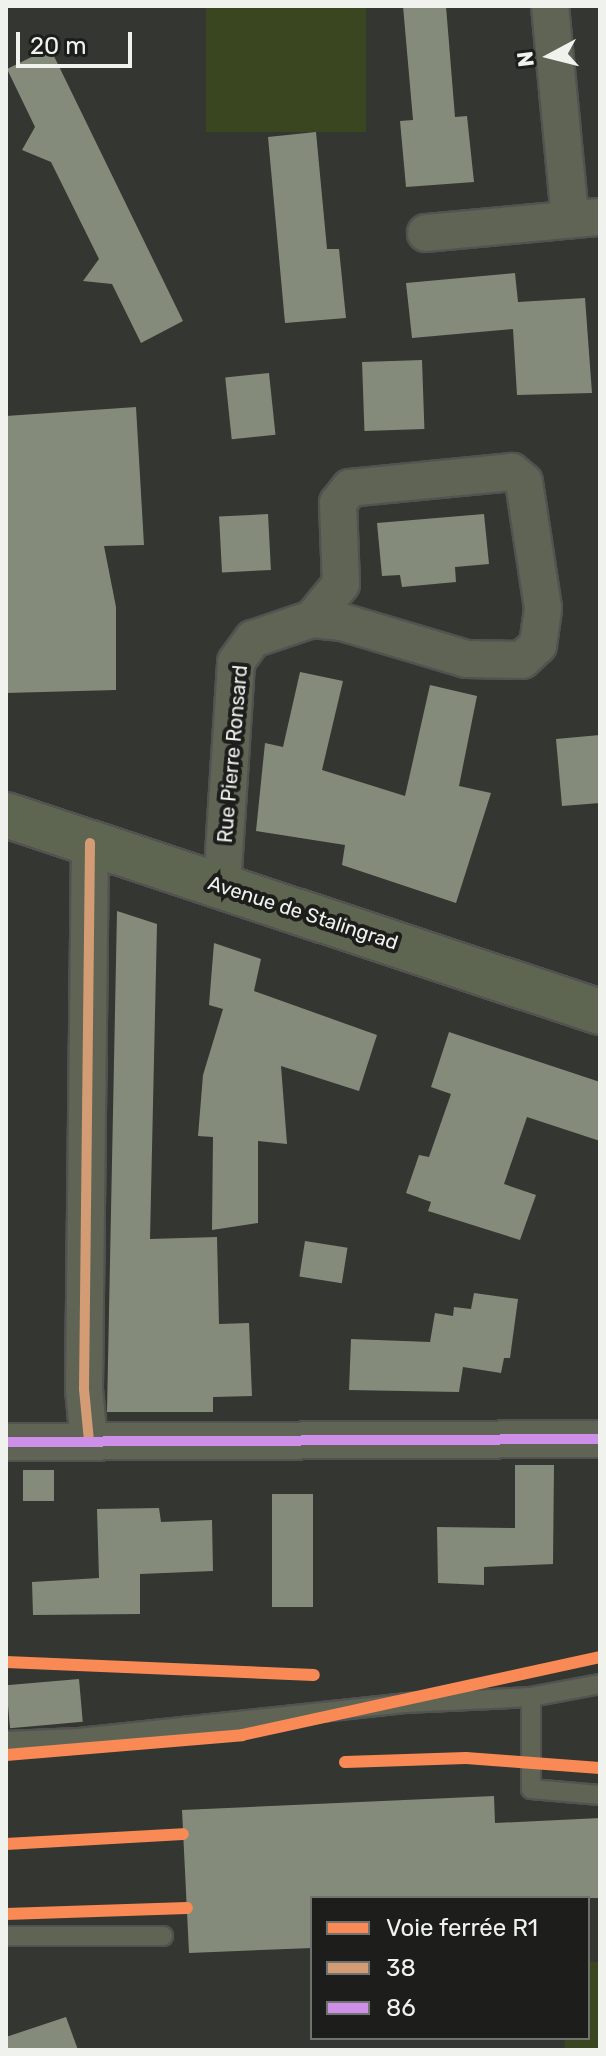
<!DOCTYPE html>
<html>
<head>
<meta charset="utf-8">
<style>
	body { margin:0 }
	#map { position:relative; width:606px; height:2056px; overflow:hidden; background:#343632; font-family:Rubik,sans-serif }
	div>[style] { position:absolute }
	.green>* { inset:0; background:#3a4620; transform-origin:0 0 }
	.building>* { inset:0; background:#858b7a; transform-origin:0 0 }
	.roads { filter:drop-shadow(2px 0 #525351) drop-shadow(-2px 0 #525351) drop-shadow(0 2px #525351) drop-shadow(0 -2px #525351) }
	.service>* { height:18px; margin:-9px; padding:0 9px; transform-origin:9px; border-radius:9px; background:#606455 }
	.minor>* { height:36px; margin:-18px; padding:0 18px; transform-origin:18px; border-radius:18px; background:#606455 }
	.secondary>* { height:44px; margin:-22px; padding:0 22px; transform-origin:22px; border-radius:22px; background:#5e6551 }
	.bus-1>* { height:10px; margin:-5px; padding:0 5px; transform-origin:5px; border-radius:5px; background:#d39c74 }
	.bus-2>* { height:10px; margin:-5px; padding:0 5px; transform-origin:5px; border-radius:5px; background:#ce8fe9 }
	.rail-1>* { height:12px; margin:-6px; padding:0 6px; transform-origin:6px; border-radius:6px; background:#f98a56 }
	span { translate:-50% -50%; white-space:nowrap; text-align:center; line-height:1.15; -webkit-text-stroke:8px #1d1e1b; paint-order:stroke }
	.street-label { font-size:20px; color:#f0f2ee }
	.frame { position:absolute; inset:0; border:8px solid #f0f2ee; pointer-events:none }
	.legend { position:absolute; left:310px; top:1896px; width:280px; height:144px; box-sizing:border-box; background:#1d1e1b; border:2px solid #71736f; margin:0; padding:10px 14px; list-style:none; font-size:24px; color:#f0f2ee }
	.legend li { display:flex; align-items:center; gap:16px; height:40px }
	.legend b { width:40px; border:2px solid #71736f }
	.north { position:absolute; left:510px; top:16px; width:80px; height:80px; -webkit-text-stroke:6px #1d1e1b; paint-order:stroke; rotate:263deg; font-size:22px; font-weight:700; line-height:32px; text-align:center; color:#f0f2ee }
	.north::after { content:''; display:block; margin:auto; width:28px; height:36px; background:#f0f2ee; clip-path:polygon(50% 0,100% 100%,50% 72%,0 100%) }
	.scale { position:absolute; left:16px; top:32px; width:116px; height:36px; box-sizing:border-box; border:4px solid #f0f2ee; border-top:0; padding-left:10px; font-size:24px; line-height:28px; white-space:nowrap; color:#f0f2ee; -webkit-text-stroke:6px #1d1e1b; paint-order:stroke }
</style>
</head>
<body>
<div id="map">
	<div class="green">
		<div style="left:206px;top:6px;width:160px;height:126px"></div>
		<div style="clip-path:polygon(588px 1962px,600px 1962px,600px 2050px,564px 2050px,565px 2038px,588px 2038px)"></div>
	</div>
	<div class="building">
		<div style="clip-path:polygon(403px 6px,446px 6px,455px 117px,467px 116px,474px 182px,406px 187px,400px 121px,413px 120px)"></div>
		<div style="clip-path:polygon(50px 48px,183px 321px,141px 343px,112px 284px,83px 281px,99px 259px,51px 162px,22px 150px,35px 127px,7px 69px)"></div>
		<div style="clip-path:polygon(316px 132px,327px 249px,339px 249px,346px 318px,285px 323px,268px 137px)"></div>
		<div style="clip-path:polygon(515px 273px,518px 302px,585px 298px,592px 393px,517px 395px,513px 329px,412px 338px,406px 283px)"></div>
		<div style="left:422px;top:360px;width:69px;height:60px;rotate:88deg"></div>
		<div style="left:269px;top:373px;width:62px;height:44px;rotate:84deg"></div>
		<div style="clip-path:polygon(136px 407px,144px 545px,104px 546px,116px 607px,116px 690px,6px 693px,6px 416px)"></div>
		<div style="left:268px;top:514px;width:56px;height:49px;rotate:87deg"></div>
		<div style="clip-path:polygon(484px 514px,489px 564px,455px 567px,456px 582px,402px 587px,400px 575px,382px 576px,377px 523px)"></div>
		<div style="clip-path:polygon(300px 672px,343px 681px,322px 770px,405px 796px,430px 685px,477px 696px,459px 786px,491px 793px,456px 903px,342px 865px,345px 845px,256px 831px,265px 743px,283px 747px)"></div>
		<div style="clip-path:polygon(600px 735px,600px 803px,562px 806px,556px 739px)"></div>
		<div style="clip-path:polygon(117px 911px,157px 924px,150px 1239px,217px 1237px,219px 1324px,249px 1323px,252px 1396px,213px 1397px,213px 1412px,107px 1412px)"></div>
		<div style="clip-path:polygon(214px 943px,261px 959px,254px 991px,377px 1035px,359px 1091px,281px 1066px,287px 1144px,258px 1141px,258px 1223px,212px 1230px,213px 1137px,198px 1136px,203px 1075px,223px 1009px,209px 1005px)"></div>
		<div style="clip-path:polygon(449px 1032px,600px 1082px,600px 1141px,527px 1117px,504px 1184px,536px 1195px,520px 1240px,428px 1211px,431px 1202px,406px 1193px,419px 1155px,429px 1157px,451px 1094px,431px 1087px)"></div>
		<div style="left:305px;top:1241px;width:43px;height:36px;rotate:9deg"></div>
		<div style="clip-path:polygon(474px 1293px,518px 1299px,510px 1358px,504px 1358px,501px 1373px,463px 1367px,459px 1392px,349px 1390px,351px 1339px,430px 1342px,435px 1313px,453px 1316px,454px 1307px,471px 1309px)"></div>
		<div style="clip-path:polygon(515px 1465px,554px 1465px,553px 1564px,484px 1567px,484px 1585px,438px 1583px,437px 1527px,515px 1528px)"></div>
		<div style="left:23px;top:1470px;width:31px;height:31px"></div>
		<div style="left:313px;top:1494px;width:113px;height:41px;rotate:90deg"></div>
		<div style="clip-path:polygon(159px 1508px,161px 1522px,212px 1520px,213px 1571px,140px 1574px,140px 1614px,33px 1615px,32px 1582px,99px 1578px,97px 1509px)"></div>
		<div style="left:79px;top:1679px;width:43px;height:73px;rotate:85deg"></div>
		<div style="clip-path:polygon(494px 1796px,495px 1823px,600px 1818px,600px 1898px,312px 1898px,312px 1948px,189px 1953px,182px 1810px)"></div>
		<div style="clip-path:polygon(66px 2017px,78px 2050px,6px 2050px,6px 2037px)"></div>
	</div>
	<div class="roads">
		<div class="service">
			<div style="left:531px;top:1697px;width:92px;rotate:90deg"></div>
			<div style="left:531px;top:1789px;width:69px;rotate:5deg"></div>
			<div style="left:6px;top:1741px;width:73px;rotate:-2.4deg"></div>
			<div style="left:79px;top:1738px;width:328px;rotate:-6.1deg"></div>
			<div style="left:405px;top:1703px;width:126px;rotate:-2.7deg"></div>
			<div style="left:531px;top:1697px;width:70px;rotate:-10.7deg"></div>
			<div style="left:6px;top:1936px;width:157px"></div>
		</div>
		<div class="minor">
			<div style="left:550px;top:6px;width:214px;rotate:84.6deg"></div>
			<div style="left:426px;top:233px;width:175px;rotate:-5.3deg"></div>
			<div style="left:222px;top:886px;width:224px;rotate:-86.4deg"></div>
			<div style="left:236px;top:662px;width:29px;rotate:-54deg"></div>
			<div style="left:253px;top:639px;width:62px;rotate:-18.7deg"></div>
			<div style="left:312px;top:619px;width:30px;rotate:6deg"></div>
			<div style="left:342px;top:622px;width:129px;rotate:16.6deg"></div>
			<div style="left:466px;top:659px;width:56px;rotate:1deg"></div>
			<div style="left:522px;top:660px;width:22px;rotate:-43deg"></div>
			<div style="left:538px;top:645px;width:37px;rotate:-82deg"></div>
			<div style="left:543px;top:608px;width:127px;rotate:-98.6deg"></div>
			<div style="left:524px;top:482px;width:16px;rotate:-140deg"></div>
			<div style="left:512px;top:472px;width:163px;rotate:174.4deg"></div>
			<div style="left:350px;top:488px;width:19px;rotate:129deg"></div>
			<div style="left:338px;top:503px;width:81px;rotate:87.9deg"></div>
			<div style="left:341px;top:584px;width:45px;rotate:129.6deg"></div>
			<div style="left:89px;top:1441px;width:52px;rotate:-95.5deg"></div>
			<div style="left:84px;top:1389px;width:546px;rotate:-89.37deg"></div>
			<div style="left:6px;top:1442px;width:594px;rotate:-0.29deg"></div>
		</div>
		<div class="secondary">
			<div style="left:6px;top:815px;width:626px;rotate:18.35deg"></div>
		</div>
	</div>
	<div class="bus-1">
		<div style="left:89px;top:1441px;width:52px;rotate:-95.5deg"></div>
		<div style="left:84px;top:1389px;width:546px;rotate:-89.37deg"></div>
	</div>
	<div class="bus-2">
		<div style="left:6px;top:1442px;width:594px;rotate:-0.29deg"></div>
	</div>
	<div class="rail-1">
		<div style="left:6px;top:1662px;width:308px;rotate:2.4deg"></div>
		<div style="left:6px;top:1755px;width:237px;rotate:-4.8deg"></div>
		<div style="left:242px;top:1735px;width:366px;rotate:-12.3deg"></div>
		<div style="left:345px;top:1762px;width:121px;rotate:-1.9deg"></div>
		<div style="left:466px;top:1758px;width:134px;rotate:4.3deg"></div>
		<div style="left:6px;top:1844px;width:177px;rotate:-3.2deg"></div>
		<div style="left:6px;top:1914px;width:181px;rotate:-1.9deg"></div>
	</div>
	<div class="street-label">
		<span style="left:233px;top:754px;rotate:-85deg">Rue Pierre Ronsard</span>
		<span style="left:303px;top:913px;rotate:18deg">Avenue de Stalingrad</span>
	</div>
	<div class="frame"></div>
	<ul class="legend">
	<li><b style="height:10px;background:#f98a56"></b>Voie ferrée R1</li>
	<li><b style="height:10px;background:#d39c74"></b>38</li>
	<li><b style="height:10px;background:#ce8fe9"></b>86</li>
	</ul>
	<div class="north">N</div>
	<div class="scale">20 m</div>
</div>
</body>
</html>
